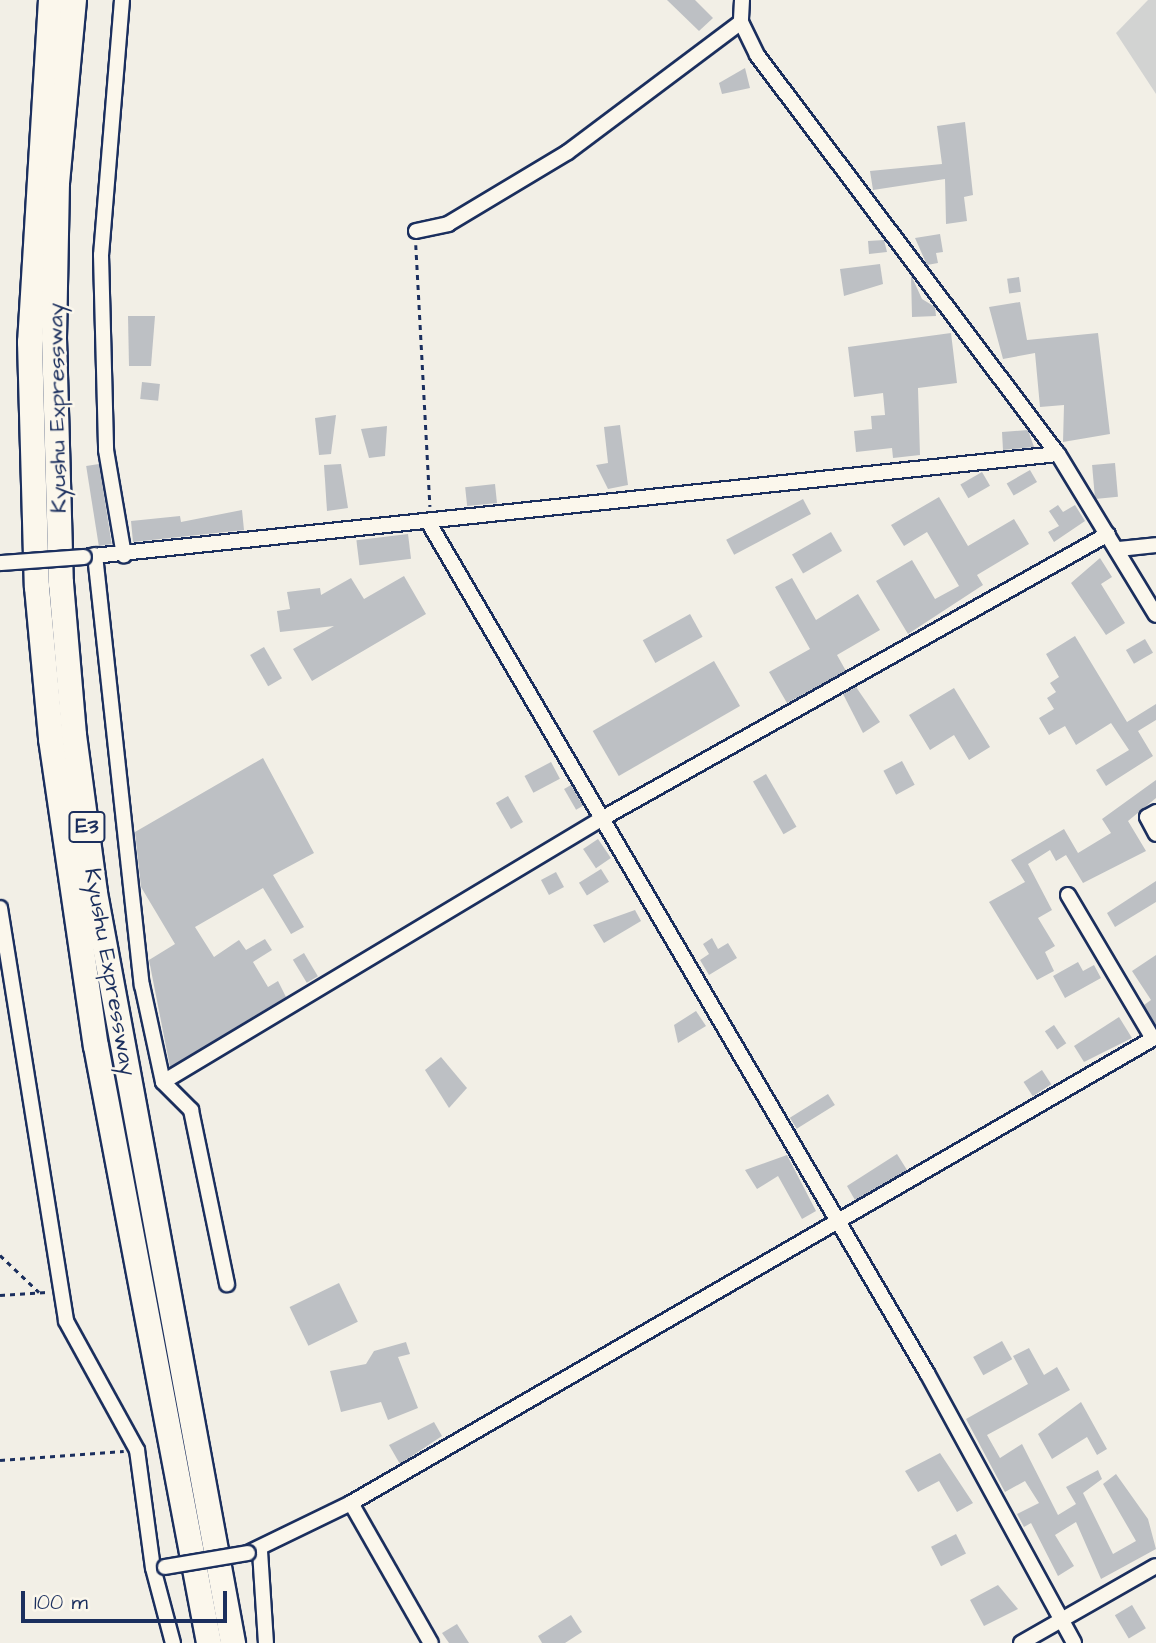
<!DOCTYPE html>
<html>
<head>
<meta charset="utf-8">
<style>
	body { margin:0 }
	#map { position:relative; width:1156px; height:1643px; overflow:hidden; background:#f2efe6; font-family:"Architects Daughter",sans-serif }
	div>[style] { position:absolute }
	.green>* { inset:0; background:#d2d3d2 }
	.building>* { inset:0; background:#bdc0c4; transform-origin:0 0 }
	.path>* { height:2.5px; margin-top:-1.25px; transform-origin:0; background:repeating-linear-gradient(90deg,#1b2f5e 0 5px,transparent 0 10px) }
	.roads { filter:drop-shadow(2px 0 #1b2f5e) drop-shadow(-2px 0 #1b2f5e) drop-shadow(0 2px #1b2f5e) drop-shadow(0 -2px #1b2f5e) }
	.street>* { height:14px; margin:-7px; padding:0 7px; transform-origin:7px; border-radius:7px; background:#fbf7ec }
	.highway>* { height:24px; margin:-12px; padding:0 12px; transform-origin:12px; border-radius:12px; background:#fbf7ec }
	.bridges { filter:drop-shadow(2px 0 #1b2f5e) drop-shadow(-2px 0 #1b2f5e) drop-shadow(0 2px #1b2f5e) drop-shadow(0 -2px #1b2f5e) }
	.street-bridge>* { height:14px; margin:-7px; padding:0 7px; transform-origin:7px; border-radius:7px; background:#fbf7ec }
	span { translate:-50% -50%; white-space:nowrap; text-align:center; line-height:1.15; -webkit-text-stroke:5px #fbf7ec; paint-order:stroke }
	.shield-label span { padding:2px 5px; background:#fbf7ec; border:2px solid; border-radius:5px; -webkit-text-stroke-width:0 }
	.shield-label { font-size:21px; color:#1b2f5e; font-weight:700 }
	.street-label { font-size:23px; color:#1b2f5e }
	.scale { position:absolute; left:21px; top:1591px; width:206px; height:32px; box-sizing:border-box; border:4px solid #1b2f5e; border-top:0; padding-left:9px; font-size:21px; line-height:24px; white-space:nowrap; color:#1b2f5e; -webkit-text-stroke:5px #fbf7ec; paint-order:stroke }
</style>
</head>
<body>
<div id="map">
	<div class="green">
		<div style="clip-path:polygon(1148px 0,1156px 0,1156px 94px,1116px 33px)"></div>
	</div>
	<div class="building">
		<div style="clip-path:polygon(667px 0,695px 0,713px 18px,699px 31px)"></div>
		<div style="clip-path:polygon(745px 68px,750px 88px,722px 94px,719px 83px)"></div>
		<div style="clip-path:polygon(965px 122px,973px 195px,964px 197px,967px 221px,946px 224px,945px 179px,873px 190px,870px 171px,942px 164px,937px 126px)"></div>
		<div style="clip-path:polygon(940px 234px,943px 252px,936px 253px,938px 263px,927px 265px,915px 238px)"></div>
		<div style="clip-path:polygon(884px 240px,887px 252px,869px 254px,868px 241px)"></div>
		<div style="clip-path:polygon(880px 264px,883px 284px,844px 296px,840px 269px)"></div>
		<div style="clip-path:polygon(911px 275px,922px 299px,935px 307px,936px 316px,912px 317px)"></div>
		<div style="left:1019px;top:277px;width:15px;height:12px;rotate:82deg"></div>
		<div style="clip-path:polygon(1020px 302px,1027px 340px,1098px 333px,1110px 434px,1063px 442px,1064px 405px,1040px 407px,1035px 353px,1003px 359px,989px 307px)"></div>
		<div style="clip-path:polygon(128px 316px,155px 316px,151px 366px,129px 366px)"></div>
		<div style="clip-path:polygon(951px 333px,957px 383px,918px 388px,920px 455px,893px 458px,892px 448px,856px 452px,854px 431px,872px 429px,871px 416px,885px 415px,883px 393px,854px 397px,848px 347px)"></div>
		<div style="left:142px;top:382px;width:18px;height:17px;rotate:6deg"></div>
		<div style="clip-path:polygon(336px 415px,331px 454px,319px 455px,315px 418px)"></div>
		<div style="clip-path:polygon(620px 425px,628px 485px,608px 489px,596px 465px,608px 463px,604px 427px)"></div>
		<div style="clip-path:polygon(387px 426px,385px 456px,369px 458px,361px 429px)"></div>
		<div style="clip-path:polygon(1028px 430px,1034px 447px,1003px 450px,1002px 432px)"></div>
		<div style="left:1115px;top:463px;width:34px;height:23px;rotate:85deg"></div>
		<div style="left:99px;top:464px;width:81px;height:13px;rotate:81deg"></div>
		<div style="clip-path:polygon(341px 464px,348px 508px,327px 511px,324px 465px)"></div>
		<div style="left:1030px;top:470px;width:14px;height:27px;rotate:60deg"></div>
		<div style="left:982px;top:472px;width:16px;height:25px;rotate:60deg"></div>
		<div style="left:495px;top:484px;width:19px;height:30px;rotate:84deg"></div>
		<div style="clip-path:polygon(939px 497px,968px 546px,1014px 519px,1029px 544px,977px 575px,983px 585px,908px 634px,876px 581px,912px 560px,935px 599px,959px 586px,927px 532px,904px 546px,891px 525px)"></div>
		<div style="left:803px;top:499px;width:17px;height:87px;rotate:62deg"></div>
		<div style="clip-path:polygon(1058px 505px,1063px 512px,1075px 505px,1085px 521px,1054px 542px,1048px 532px,1059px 526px,1049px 511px)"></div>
		<div style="clip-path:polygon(242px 510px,244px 530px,133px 542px,131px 521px,180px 516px,181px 522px)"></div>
		<div style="left:831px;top:532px;width:22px;height:45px;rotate:60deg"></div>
		<div style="left:408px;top:534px;width:25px;height:52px;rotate:83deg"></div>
		<div style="clip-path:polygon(1100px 558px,1112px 577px,1101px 584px,1125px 623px,1106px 635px,1071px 583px)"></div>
		<div style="clip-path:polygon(404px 576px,426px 614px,312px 681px,293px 649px,334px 626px,280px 632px,277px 611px,290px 609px,287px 592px,320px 588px,321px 595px,351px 578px,364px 599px)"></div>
		<div style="clip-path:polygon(792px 578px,816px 620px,858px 594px,880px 630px,837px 655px,846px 671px,787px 703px,769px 672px,810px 649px,775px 587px)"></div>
		<div style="left:690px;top:614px;width:26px;height:54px;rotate:61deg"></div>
		<div style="clip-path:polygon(1075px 636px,1127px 722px,1156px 704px,1156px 720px,1138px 731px,1153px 756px,1106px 786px,1096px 770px,1129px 750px,1111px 723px,1076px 745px,1065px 726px,1049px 735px,1039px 718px,1054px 709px,1047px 698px,1056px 692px,1050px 683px,1059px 677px,1046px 654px)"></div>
		<div style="left:1145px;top:639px;width:16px;height:22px;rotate:60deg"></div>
		<div style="left:264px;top:647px;width:36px;height:16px;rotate:60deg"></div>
		<div style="left:714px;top:661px;width:52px;height:140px;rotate:60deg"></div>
		<div style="clip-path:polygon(856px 687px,880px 722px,863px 733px,843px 694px)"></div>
		<div style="clip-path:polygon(954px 688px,990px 747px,969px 760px,954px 735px,930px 750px,909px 715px)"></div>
		<div style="clip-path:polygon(263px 758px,314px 853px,273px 875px,304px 927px,291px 934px,263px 888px,195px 927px,214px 957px,239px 940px,246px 950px,265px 939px,272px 950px,253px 962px,268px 987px,278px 981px,286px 997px,170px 1067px,149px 960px,175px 944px,141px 887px,135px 832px)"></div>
		<div style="left:902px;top:761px;width:27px;height:21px;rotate:62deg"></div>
		<div style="left:551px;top:762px;width:19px;height:30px;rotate:62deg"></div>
		<div style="left:766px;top:774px;width:61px;height:15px;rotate:60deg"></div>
		<div style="clip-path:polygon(1156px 780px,1156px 798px,1128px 821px,1146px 851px,1083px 883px,1066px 855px,1056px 861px,1050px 850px,1028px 864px,1052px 910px,1038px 918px,1055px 946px,1045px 952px,1054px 971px,1037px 980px,989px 902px,1025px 882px,1011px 860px,1064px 829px,1078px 853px,1111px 833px,1102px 819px)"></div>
		<div style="left:571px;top:785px;width:24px;height:8px;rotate:60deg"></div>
		<div style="left:508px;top:796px;width:30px;height:14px;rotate:60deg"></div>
		<div style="left:598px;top:839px;width:23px;height:18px;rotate:56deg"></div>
		<div style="left:601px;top:869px;width:15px;height:26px;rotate:58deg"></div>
		<div style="left:556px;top:872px;width:17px;height:17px;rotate:62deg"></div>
		<div style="clip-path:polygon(1156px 881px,1156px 902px,1115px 927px,1107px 913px)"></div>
		<div style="clip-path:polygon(635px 910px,641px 921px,604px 943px,593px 925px)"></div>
		<div style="clip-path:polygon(712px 938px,718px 949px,728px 943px,737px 958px,709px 975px,700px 960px,709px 954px,703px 944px)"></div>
		<div style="left:304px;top:953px;width:27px;height:13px;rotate:59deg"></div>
		<div style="clip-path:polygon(1156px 955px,1156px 1025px,1144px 1005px,1151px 1000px,1132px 971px)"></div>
		<div style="clip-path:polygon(1078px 962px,1083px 971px,1094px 965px,1101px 978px,1065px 998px,1053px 976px)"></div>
		<div style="clip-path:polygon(696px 1011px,706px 1026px,678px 1043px,674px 1025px)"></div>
		<div style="clip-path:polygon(1119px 1017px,1132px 1038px,1084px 1062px,1074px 1046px)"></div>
		<div style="left:1054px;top:1025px;width:22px;height:11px;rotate:56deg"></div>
		<div style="clip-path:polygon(441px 1057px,467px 1088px,449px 1108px,425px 1070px)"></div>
		<div style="left:1042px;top:1070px;width:17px;height:22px;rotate:57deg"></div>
		<div style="left:828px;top:1094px;width:13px;height:45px;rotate:58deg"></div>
		<div style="clip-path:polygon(897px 1154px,907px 1170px,855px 1200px,847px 1186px)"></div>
		<div style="clip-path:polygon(787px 1155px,816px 1211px,802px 1219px,778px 1176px,757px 1189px,745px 1170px)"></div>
		<div style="left:339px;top:1283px;width:43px;height:55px;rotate:64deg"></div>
		<div style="left:1002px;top:1341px;width:21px;height:33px;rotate:61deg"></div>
		<div style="clip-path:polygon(406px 1342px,410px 1354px,398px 1357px,418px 1408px,388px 1420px,381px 1402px,341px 1412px,330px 1371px,366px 1364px,374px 1351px)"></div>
		<div style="clip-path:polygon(1029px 1348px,1044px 1375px,1057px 1367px,1070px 1390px,987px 1435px,1000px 1458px,1022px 1444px,1058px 1515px,1076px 1504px,1066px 1487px,1098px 1470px,1102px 1479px,1083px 1493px,1113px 1554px,1136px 1541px,1103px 1484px,1116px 1474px,1148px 1519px,1156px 1549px,1101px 1579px,1076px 1522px,1055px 1535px,1074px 1566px,1058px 1576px,1031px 1523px,1024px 1527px,1017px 1514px,1039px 1503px,1025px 1481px,1005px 1492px,966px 1419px,1028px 1384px,1013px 1356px)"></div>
		<div style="clip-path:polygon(1081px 1402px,1107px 1449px,1097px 1455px,1087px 1437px,1052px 1459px,1038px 1434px)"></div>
		<div style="clip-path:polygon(434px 1422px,442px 1436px,400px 1464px,389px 1445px)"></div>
		<div style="clip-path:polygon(940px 1453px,973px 1503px,957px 1512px,939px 1481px,918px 1492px,905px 1471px)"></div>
		<div style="left:956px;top:1534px;width:22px;height:28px;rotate:63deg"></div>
		<div style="clip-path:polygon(998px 1585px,1018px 1609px,984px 1626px,970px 1600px)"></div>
		<div style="left:1132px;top:1605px;width:27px;height:20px;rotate:59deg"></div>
		<div style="clip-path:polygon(571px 1615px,582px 1632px,565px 1643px,542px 1643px,538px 1636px)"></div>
		<div style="clip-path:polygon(457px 1624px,469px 1643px,449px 1643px,442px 1633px)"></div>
	</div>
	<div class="path">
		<div style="left:416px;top:245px;width:262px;rotate:86.9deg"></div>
		<div style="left:0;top:1255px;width:54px;rotate:43.5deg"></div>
		<div style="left:0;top:1295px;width:47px;rotate:-3.7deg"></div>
		<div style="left:0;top:1460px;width:124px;rotate:-4.2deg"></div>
	</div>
	<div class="roads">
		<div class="street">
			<div style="left:122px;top:0;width:256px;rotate:94.7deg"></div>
			<div style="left:101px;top:255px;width:195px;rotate:88.5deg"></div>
			<div style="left:106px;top:450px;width:107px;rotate:80.3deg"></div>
			<div style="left:742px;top:0;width:22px;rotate:93deg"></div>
			<div style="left:741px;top:22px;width:37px;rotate:64deg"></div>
			<div style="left:757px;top:55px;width:500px;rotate:53deg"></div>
			<div style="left:1058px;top:454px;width:188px;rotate:58.7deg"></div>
			<div style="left:416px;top:231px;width:33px;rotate:-12deg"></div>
			<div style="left:448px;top:224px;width:140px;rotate:-31deg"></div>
			<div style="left:568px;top:152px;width:216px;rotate:-36.9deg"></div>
			<div style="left:430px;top:525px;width:983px;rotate:59.63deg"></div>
			<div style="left:927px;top:1373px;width:307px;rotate:61.4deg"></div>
			<div style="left:1119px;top:549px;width:37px;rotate:-6deg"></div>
			<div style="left:95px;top:555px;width:433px;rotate:83.8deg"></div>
			<div style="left:142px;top:985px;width:99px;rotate:77.8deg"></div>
			<div style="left:163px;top:1082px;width:40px;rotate:45deg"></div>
			<div style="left:191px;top:1110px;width:178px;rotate:78.3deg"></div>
			<div style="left:84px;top:557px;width:979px;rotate:-6.04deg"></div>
			<div style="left:1156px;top:812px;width:10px;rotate:151deg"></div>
			<div style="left:1147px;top:817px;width:19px;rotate:62deg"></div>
			<div style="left:1068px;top:895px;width:167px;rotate:59.4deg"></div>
			<div style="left:0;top:908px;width:418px;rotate:80.9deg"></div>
			<div style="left:66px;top:1321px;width:147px;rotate:61.2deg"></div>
			<div style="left:137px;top:1450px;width:119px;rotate:82.3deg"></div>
			<div style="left:153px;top:1568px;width:78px;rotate:75.1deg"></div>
			<div style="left:163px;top:1082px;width:513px;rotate:-30.96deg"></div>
			<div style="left:603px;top:818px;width:579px;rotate:-29.35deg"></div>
			<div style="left:351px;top:1503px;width:161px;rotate:60.3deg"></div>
			<div style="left:260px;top:1551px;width:92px;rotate:86.3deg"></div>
			<div style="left:248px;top:1553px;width:114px;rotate:-25.9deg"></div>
			<div style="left:351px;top:1503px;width:930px;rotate:-30.07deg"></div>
			<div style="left:1021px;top:1643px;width:155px;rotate:-29.7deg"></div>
		</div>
		<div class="highway">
			<div style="left:51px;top:0;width:343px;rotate:93.5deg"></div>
			<div style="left:30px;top:342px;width:245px;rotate:88.4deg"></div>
			<div style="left:37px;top:587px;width:153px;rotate:84.7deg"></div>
			<div style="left:51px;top:739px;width:310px;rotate:81.7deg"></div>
			<div style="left:96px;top:1046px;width:608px;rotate:79.28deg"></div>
			<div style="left:74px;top:0;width:183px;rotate:95.3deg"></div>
			<div style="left:57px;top:182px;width:156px;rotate:91.1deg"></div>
			<div style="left:54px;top:338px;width:245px;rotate:88.4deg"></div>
			<div style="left:61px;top:583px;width:153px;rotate:85.1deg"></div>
			<div style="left:74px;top:735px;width:159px;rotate:82.4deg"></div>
			<div style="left:95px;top:893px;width:763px;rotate:79.57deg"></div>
		</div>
	</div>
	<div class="bridges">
		<div class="street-bridge">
			<div style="left:0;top:563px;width:84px;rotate:-4.1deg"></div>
			<div style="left:165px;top:1567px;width:84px;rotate:-9.6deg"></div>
		</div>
	</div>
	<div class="shield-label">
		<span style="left:87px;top:827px">E3</span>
	</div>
	<div class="street-label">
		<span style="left:57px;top:408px;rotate:-91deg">Kyushu Expressway</span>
		<span style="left:110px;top:972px;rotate:80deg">Kyushu Expressway</span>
	</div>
	<div class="scale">100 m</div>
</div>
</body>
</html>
